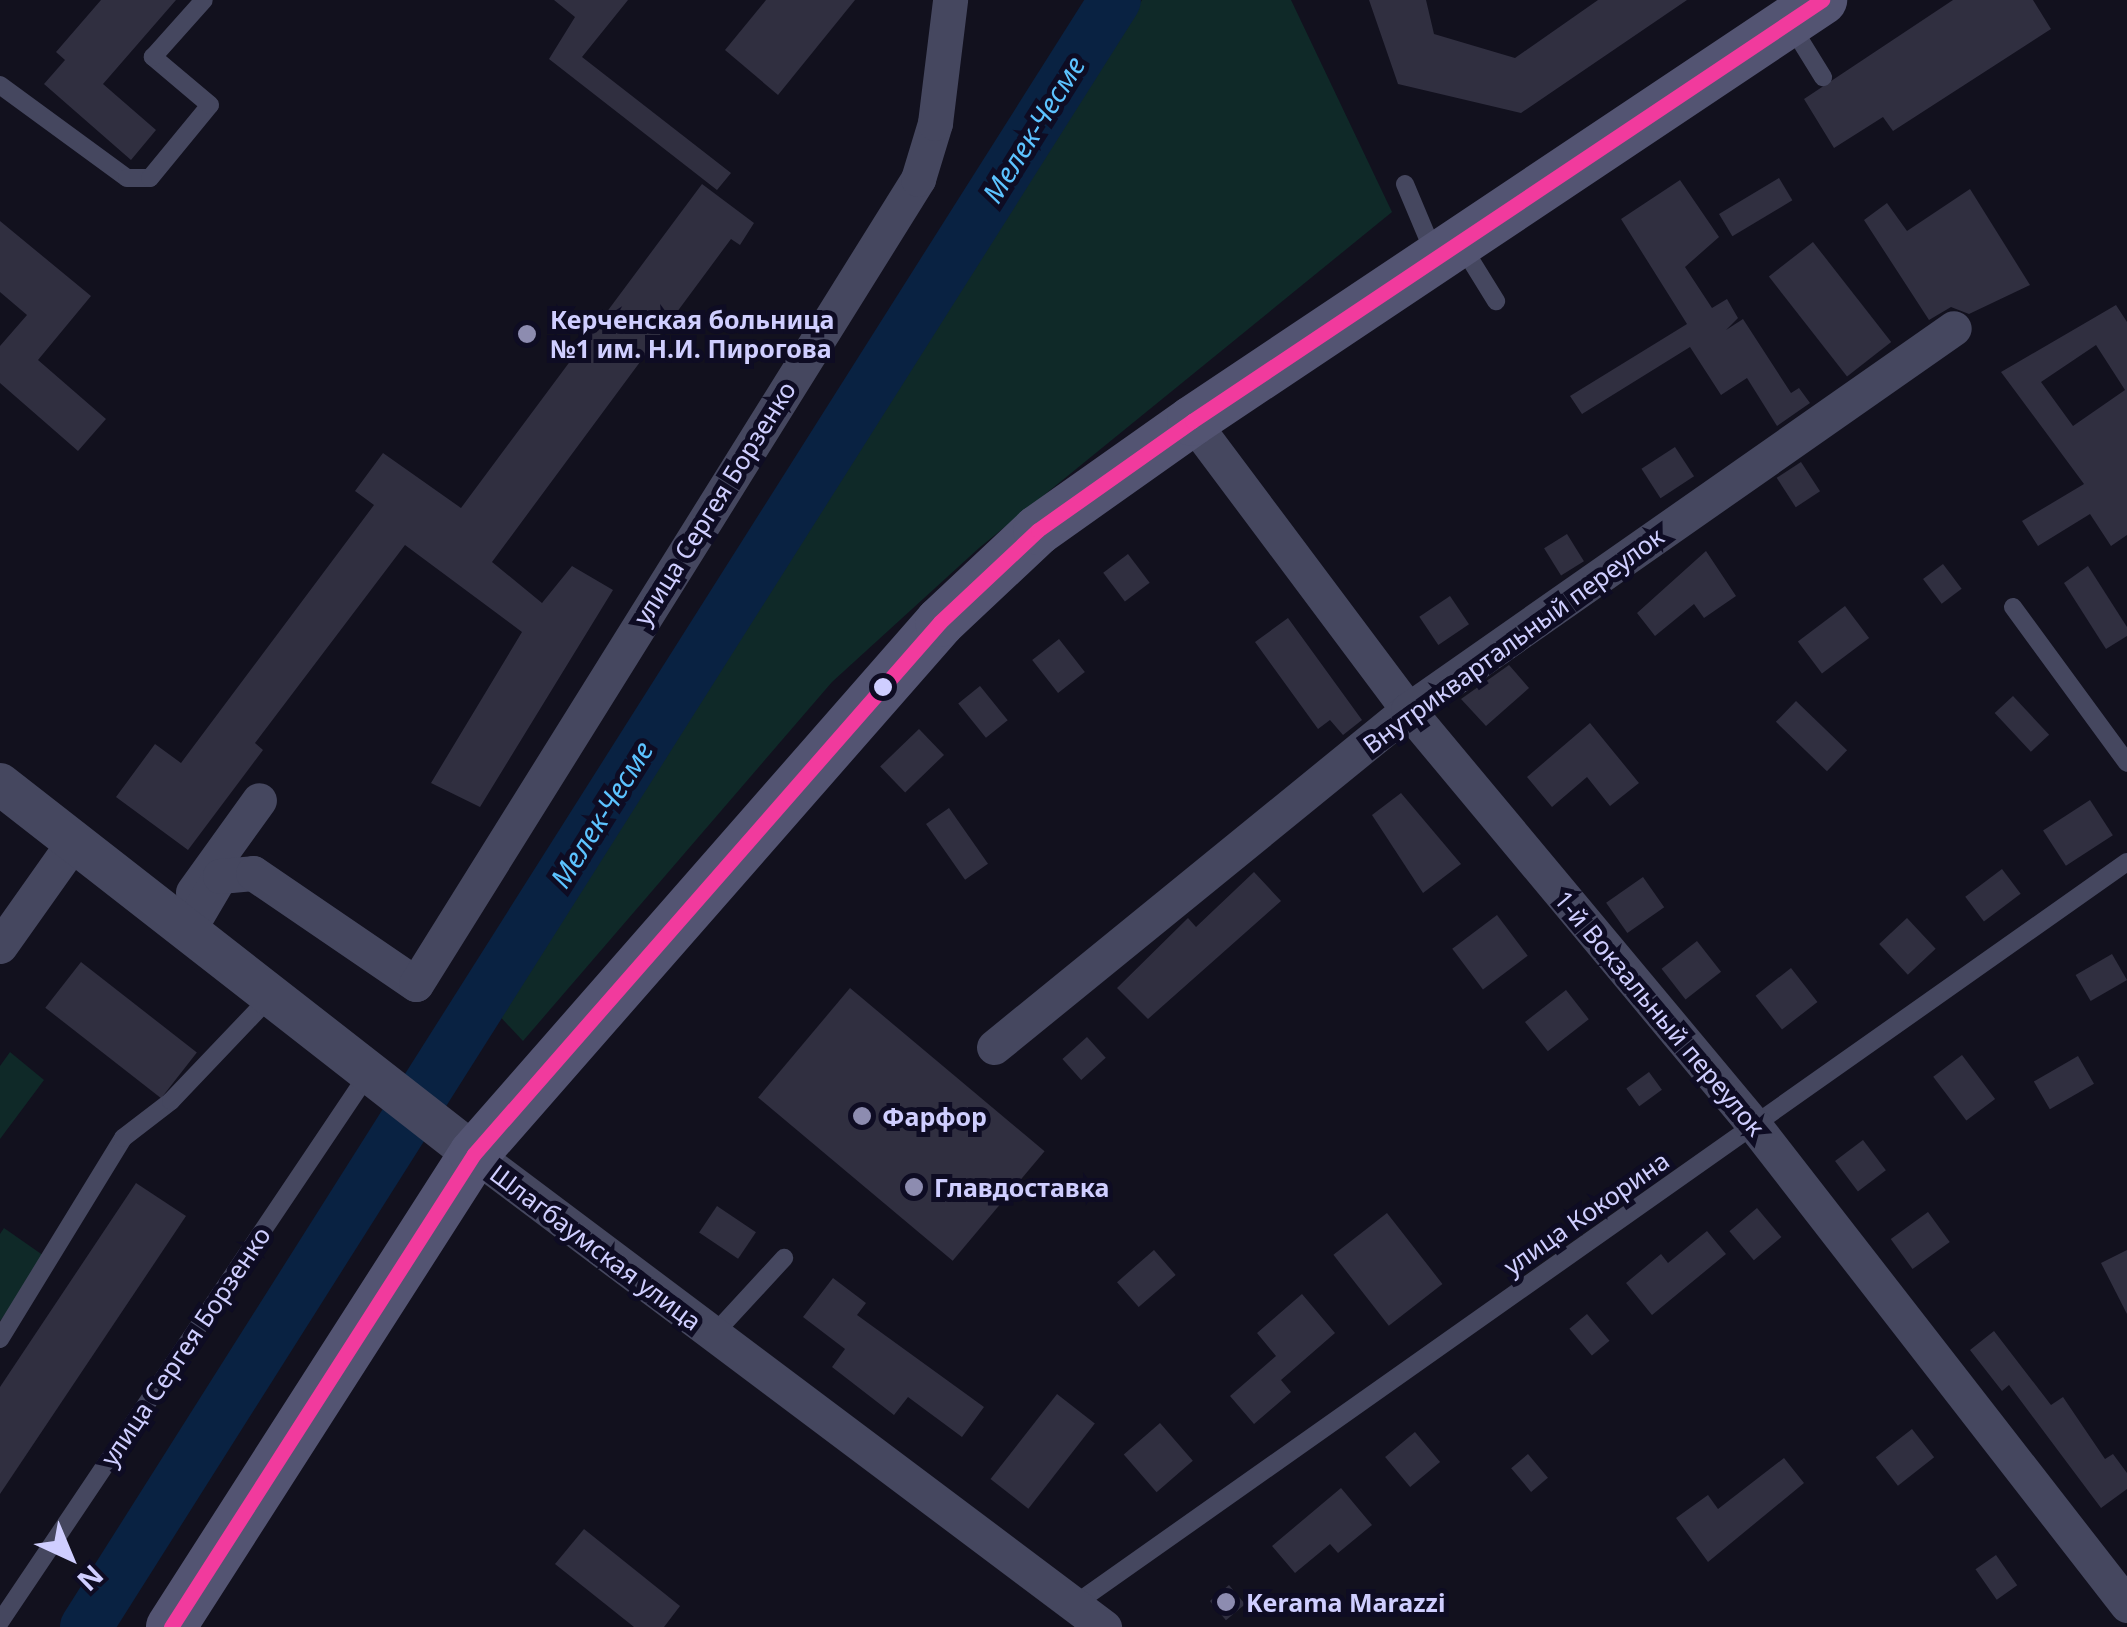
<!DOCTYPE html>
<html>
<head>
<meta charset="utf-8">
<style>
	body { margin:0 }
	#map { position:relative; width:2127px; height:1627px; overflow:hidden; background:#12111e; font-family:"Noto Sans",sans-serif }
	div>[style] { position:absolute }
	.green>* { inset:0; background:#0f2928 }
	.river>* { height:52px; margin:-26px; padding:0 26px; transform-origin:26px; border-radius:26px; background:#092242 }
	.building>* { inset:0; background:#302f40; transform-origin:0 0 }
	.service>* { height:18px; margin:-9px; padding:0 9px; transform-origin:9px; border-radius:9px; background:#45475f }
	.minor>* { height:35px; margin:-17.5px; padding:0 17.5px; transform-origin:17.5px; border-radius:17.5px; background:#45475f }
	.tertiary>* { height:42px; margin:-21px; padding:0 21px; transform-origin:21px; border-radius:21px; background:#45475f }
	.secondary>* { height:50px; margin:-25px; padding:0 25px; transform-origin:25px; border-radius:25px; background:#535472 }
	.bus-1>* { height:15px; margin:-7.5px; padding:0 7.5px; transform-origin:7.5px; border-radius:7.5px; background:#f13a9d }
	.dots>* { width:28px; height:28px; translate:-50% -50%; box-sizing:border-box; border:5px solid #0e0c23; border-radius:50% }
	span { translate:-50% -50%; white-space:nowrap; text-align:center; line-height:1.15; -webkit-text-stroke:10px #0e0c23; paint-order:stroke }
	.poi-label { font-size:25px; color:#cfceff; font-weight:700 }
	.left { translate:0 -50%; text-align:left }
	.street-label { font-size:25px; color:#cfceff }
	.water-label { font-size:28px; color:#5cc3ff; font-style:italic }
	.north { position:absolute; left:20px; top:1507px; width:100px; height:100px; -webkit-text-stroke:8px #0e0c23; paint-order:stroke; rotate:136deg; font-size:28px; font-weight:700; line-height:40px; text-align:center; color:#cfceff }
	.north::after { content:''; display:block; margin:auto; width:35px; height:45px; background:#cfceff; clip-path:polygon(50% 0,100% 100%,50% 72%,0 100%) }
</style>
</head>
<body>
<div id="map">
	<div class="green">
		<div style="clip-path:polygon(1142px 0,1291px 0,1392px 212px,979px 548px,832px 682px,523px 1041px,493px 1009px)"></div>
		<div style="clip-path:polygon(10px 1052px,44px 1080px,0 1139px,0 1066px)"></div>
		<div style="clip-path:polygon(4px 1228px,47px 1258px,0 1321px,0 1234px)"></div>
	</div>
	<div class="river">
		<div style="left:86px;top:1627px;width:1925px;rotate:-57.69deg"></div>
	</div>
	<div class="building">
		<div style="clip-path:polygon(101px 0,176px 0,103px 84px,156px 130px,131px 160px,44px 84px,65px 60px,56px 52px)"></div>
		<div style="clip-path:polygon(554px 0,628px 0,582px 57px,731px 173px,717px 190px,549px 59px,575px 17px)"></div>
		<div style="clip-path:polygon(766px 0,855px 0,778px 95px,725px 50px)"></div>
		<div style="clip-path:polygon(1369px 0,1426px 0,1434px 34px,1515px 58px,1598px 0,1687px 0,1521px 113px,1398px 84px)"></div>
		<div style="clip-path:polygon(1953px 0,2033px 0,2051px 29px,1893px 131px,1883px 117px,1834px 148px,1804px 99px)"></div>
		<div style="left:1779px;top:178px;width:26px;height:70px;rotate:59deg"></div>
		<div style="clip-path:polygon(1680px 180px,1719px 237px,1685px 267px,1712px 308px,1727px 299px,1738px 318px,1726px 330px,1743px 319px,1791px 393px,1799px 388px,1810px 403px,1777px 426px,1747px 378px,1721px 395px,1690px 347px,1582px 414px,1570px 396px,1687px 324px,1621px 219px)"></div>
		<div style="clip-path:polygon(702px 184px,754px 223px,740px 245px,731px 239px,492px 562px,542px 603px,572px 566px,613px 590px,480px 807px,431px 783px,522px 632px,405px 545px,255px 743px,263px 750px,188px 850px,116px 797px,155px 744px,181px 763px,374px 505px,355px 491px,383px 453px,461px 508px)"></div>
		<div style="clip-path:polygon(1970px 189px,2030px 285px,1969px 314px,1951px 307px,1929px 320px,1864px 220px,1887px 203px,1907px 231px)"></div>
		<div style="clip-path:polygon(0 221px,91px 296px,38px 360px,106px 419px,78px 451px,0 383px,0 346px,27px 315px,0 292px)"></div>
		<div style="left:1813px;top:242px;width:127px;height:56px;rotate:52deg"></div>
		<div style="clip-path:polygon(evenodd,2116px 305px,2127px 322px,2127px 535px,2111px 546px,2090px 514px,2038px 546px,2022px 521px,2084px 484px,2001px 372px,2116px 305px,2096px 345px,2125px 390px,2073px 426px,2041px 382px,2096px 345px)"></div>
		<div style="left:1675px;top:447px;width:35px;height:40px;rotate:57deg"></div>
		<div style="left:1801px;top:462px;width:35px;height:29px;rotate:57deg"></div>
		<div style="left:1567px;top:534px;width:32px;height:27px;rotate:58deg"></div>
		<div style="clip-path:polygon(1706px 551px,1736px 596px,1704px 618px,1694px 604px,1655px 636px,1637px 613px)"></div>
		<div style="left:1128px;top:554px;width:36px;height:31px;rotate:53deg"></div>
		<div style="left:1943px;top:564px;width:31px;height:25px;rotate:53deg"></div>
		<div style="clip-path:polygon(2088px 566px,2127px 627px,2127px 636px,2106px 649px,2064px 583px)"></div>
		<div style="left:1450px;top:596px;width:34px;height:37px;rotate:56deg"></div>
		<div style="left:1845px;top:606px;width:40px;height:59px;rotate:53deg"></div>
		<div style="clip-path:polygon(1288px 618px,1362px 720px,1343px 735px,1330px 720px,1318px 729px,1255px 642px)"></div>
		<div style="left:1059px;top:639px;width:42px;height:34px;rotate:52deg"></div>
		<div style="clip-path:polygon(1509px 665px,1529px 688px,1486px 726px,1461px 699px)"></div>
		<div style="left:980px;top:686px;width:44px;height:28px;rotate:51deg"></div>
		<div style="left:2013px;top:696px;width:53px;height:25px;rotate:47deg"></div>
		<div style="left:1796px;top:701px;width:71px;height:29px;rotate:44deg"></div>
		<div style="clip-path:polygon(1590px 723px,1639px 783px,1610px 806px,1587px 777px,1552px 807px,1527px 777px)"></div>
		<div style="left:919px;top:729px;width:36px;height:54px;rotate:46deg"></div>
		<div style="clip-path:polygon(1401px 793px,1461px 864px,1423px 893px,1372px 815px)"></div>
		<div style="left:2090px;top:800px;width:42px;height:56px;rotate:57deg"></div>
		<div style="left:949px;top:808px;width:68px;height:28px;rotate:55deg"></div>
		<div style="left:2002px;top:869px;width:31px;height:46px;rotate:53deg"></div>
		<div style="clip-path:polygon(1254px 872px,1281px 901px,1148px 1019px,1117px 988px,1188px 918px,1196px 927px)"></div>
		<div style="left:1643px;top:877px;width:37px;height:45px;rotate:55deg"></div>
		<div style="left:1497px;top:915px;width:51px;height:56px;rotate:53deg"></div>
		<div style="left:1907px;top:918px;width:42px;height:38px;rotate:47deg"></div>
		<div style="left:1697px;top:941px;width:39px;height:45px;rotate:52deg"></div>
		<div style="left:2112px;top:954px;width:30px;height:42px;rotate:60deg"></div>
		<div style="left:81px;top:962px;width:147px;height:58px;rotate:38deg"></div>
		<div style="left:1791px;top:968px;width:43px;height:45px;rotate:52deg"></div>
		<div style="left:850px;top:988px;width:254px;height:143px;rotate:40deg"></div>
		<div style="left:1566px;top:990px;width:37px;height:52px;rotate:52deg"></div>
		<div style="left:1087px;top:1037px;width:28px;height:33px;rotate:48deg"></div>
		<div style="left:1962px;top:1055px;width:55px;height:36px;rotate:53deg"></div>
		<div style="left:2078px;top:1056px;width:32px;height:51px;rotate:60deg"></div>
		<div style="left:1649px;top:1072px;width:22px;height:28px;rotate:54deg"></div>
		<div style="left:1863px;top:1140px;width:38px;height:35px;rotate:53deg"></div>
		<div style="clip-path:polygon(136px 1183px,186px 1216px,0 1494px,0 1387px)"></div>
		<div style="left:717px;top:1206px;width:47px;height:32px;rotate:34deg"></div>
		<div style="left:1757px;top:1208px;width:38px;height:36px;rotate:50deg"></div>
		<div style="left:1928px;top:1212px;width:37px;height:46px;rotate:54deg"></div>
		<div style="left:1387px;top:1213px;width:90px;height:68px;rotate:52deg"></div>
		<div style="clip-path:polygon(1707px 1231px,1726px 1254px,1652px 1315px,1626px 1283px,1661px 1254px,1668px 1263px)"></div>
		<div style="left:1154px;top:1250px;width:33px;height:49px;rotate:49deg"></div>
		<div style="clip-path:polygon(2127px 1250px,2127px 1314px,2101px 1263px)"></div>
		<div style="clip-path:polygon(833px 1278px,866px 1303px,857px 1315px,984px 1407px,962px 1437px,908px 1397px,894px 1415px,832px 1367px,845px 1349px,803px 1317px)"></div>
		<div style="clip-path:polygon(1302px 1294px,1335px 1333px,1281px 1380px,1291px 1392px,1254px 1424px,1230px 1396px,1276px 1356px,1257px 1333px)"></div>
		<div style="left:1587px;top:1314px;width:35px;height:23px;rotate:50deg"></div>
		<div style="clip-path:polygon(1994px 1331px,2051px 1405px,2063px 1397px,2105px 1459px,2113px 1454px,2127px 1473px,2127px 1489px,2101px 1508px,2009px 1385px,2002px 1391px,1970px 1350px)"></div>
		<div style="left:1057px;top:1394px;width:48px;height:108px;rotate:38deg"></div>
		<div style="left:1160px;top:1423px;width:50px;height:48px;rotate:49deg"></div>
		<div style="left:1912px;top:1429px;width:36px;height:46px;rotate:52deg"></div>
		<div style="left:1415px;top:1432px;width:39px;height:39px;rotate:50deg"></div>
		<div style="left:1528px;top:1454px;width:31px;height:22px;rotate:50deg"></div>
		<div style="clip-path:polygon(1784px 1458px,1804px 1483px,1708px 1562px,1676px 1518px,1708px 1495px,1718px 1509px)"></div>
		<div style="clip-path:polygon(1341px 1488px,1372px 1525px,1338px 1553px,1330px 1544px,1295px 1573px,1272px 1546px)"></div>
		<div style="clip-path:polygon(584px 1529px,680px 1606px,664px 1627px,634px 1627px,555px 1564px)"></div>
		<div style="left:1996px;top:1555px;width:37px;height:25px;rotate:55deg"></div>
		<div style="left:1229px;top:1585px;width:25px;height:25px;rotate:50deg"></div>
	</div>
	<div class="service">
		<div style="left:1792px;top:27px;width:59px;rotate:58.2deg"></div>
		<div style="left:0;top:85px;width:157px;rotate:36.2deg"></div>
		<div style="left:127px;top:178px;width:23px"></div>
		<div style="left:150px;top:178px;width:94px;rotate:-50.6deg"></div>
		<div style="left:210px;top:105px;width:75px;rotate:-139.9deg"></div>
		<div style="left:153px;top:57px;width:76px;rotate:-48.2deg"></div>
		<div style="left:1405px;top:184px;width:75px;rotate:67.2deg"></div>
		<div style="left:1462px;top:246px;width:65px;rotate:58.3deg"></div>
		<div style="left:2013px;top:607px;width:193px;rotate:53.8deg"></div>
		<div style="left:713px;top:1335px;width:105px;rotate:-47.3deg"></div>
		<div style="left:0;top:1339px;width:236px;rotate:-58.5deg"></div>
		<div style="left:123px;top:1138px;width:61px;rotate:-37.6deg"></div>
		<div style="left:171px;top:1101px;width:144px;rotate:-46.4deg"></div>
		<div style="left:1075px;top:1604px;width:1287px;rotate:-35.2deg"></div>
		<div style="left:0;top:1622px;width:664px;rotate:-56.12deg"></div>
	</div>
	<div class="minor">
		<div style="left:1192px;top:421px;width:361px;rotate:53.2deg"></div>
		<div style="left:1408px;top:710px;width:540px;rotate:50.18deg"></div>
		<div style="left:1754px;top:1125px;width:608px;rotate:52.15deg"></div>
		<div style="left:193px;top:892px;width:113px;rotate:-54.3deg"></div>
		<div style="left:187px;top:932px;width:65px;rotate:-59.5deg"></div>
		<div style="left:220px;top:876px;width:33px;rotate:-5deg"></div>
		<div style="left:253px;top:873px;width:197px;rotate:34.3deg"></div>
		<div style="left:416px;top:984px;width:949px;rotate:-58.05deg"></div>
		<div style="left:918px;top:179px;width:59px;rotate:-73.1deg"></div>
		<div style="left:935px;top:123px;width:124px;rotate:-83deg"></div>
		<div style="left:0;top:946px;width:126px;rotate:-54.7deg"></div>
		<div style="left:994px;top:1047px;width:534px;rotate:-39.15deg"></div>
		<div style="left:1408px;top:710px;width:666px;rotate:-34.98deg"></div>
		<div style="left:474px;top:1154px;width:788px;rotate:36.9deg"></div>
	</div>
	<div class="tertiary">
		<div style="left:0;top:784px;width:601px;rotate:37.98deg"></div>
	</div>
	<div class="secondary">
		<div style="left:171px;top:1627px;width:562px;rotate:-57.36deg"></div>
		<div style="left:474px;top:1154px;width:707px;rotate:-48.78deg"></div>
		<div style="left:940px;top:622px;width:134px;rotate:-43.2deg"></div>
		<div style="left:1038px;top:530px;width:189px;rotate:-35.3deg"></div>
		<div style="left:1192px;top:421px;width:758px;rotate:-33.75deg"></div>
	</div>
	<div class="bus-1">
		<div style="left:171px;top:1627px;width:562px;rotate:-57.36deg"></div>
		<div style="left:474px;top:1154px;width:707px;rotate:-48.78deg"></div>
		<div style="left:940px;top:622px;width:134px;rotate:-43.2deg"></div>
		<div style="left:1038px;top:530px;width:189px;rotate:-35.3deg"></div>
		<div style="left:1192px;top:421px;width:758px;rotate:-33.75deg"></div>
	</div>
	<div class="dots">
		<div style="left:527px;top:334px;background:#8d8cb0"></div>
		<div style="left:883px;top:687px;background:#cfceff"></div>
		<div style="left:862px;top:1116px;background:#8d8cb0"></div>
		<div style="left:914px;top:1187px;background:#8d8cb0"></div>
		<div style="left:1226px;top:1602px;background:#8d8cb0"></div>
	</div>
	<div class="poi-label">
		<span class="left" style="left:550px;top:334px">Керченская больница<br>№1 им. Н.И. Пирогова</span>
		<span class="left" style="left:882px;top:1116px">Фарфор</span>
		<span class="left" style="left:934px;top:1187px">Главдоставка</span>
		<span class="left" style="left:1246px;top:1602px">Kerama Marazzi</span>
	</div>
	<div class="street-label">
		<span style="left:714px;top:503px;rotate:-58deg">улица Сергея Борзенко</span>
		<span style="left:1513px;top:640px;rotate:-36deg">Внутриквартальный переулок</span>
		<span style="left:1660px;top:1013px;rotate:50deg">1-й Вокзальный переулок</span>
		<span style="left:1586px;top:1213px;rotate:-35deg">улица Кокорина</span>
		<span style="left:596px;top:1247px;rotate:37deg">Шлагбаумская улица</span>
		<span style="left:185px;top:1346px;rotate:-56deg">улица Сергея Борзенко</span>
	</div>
	<div class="water-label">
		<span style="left:1033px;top:129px;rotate:-58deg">Мелек-Чесме</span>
		<span style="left:601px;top:814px;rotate:-58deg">Мелек-Чесме</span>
	</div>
	<div class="north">N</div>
</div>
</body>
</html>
